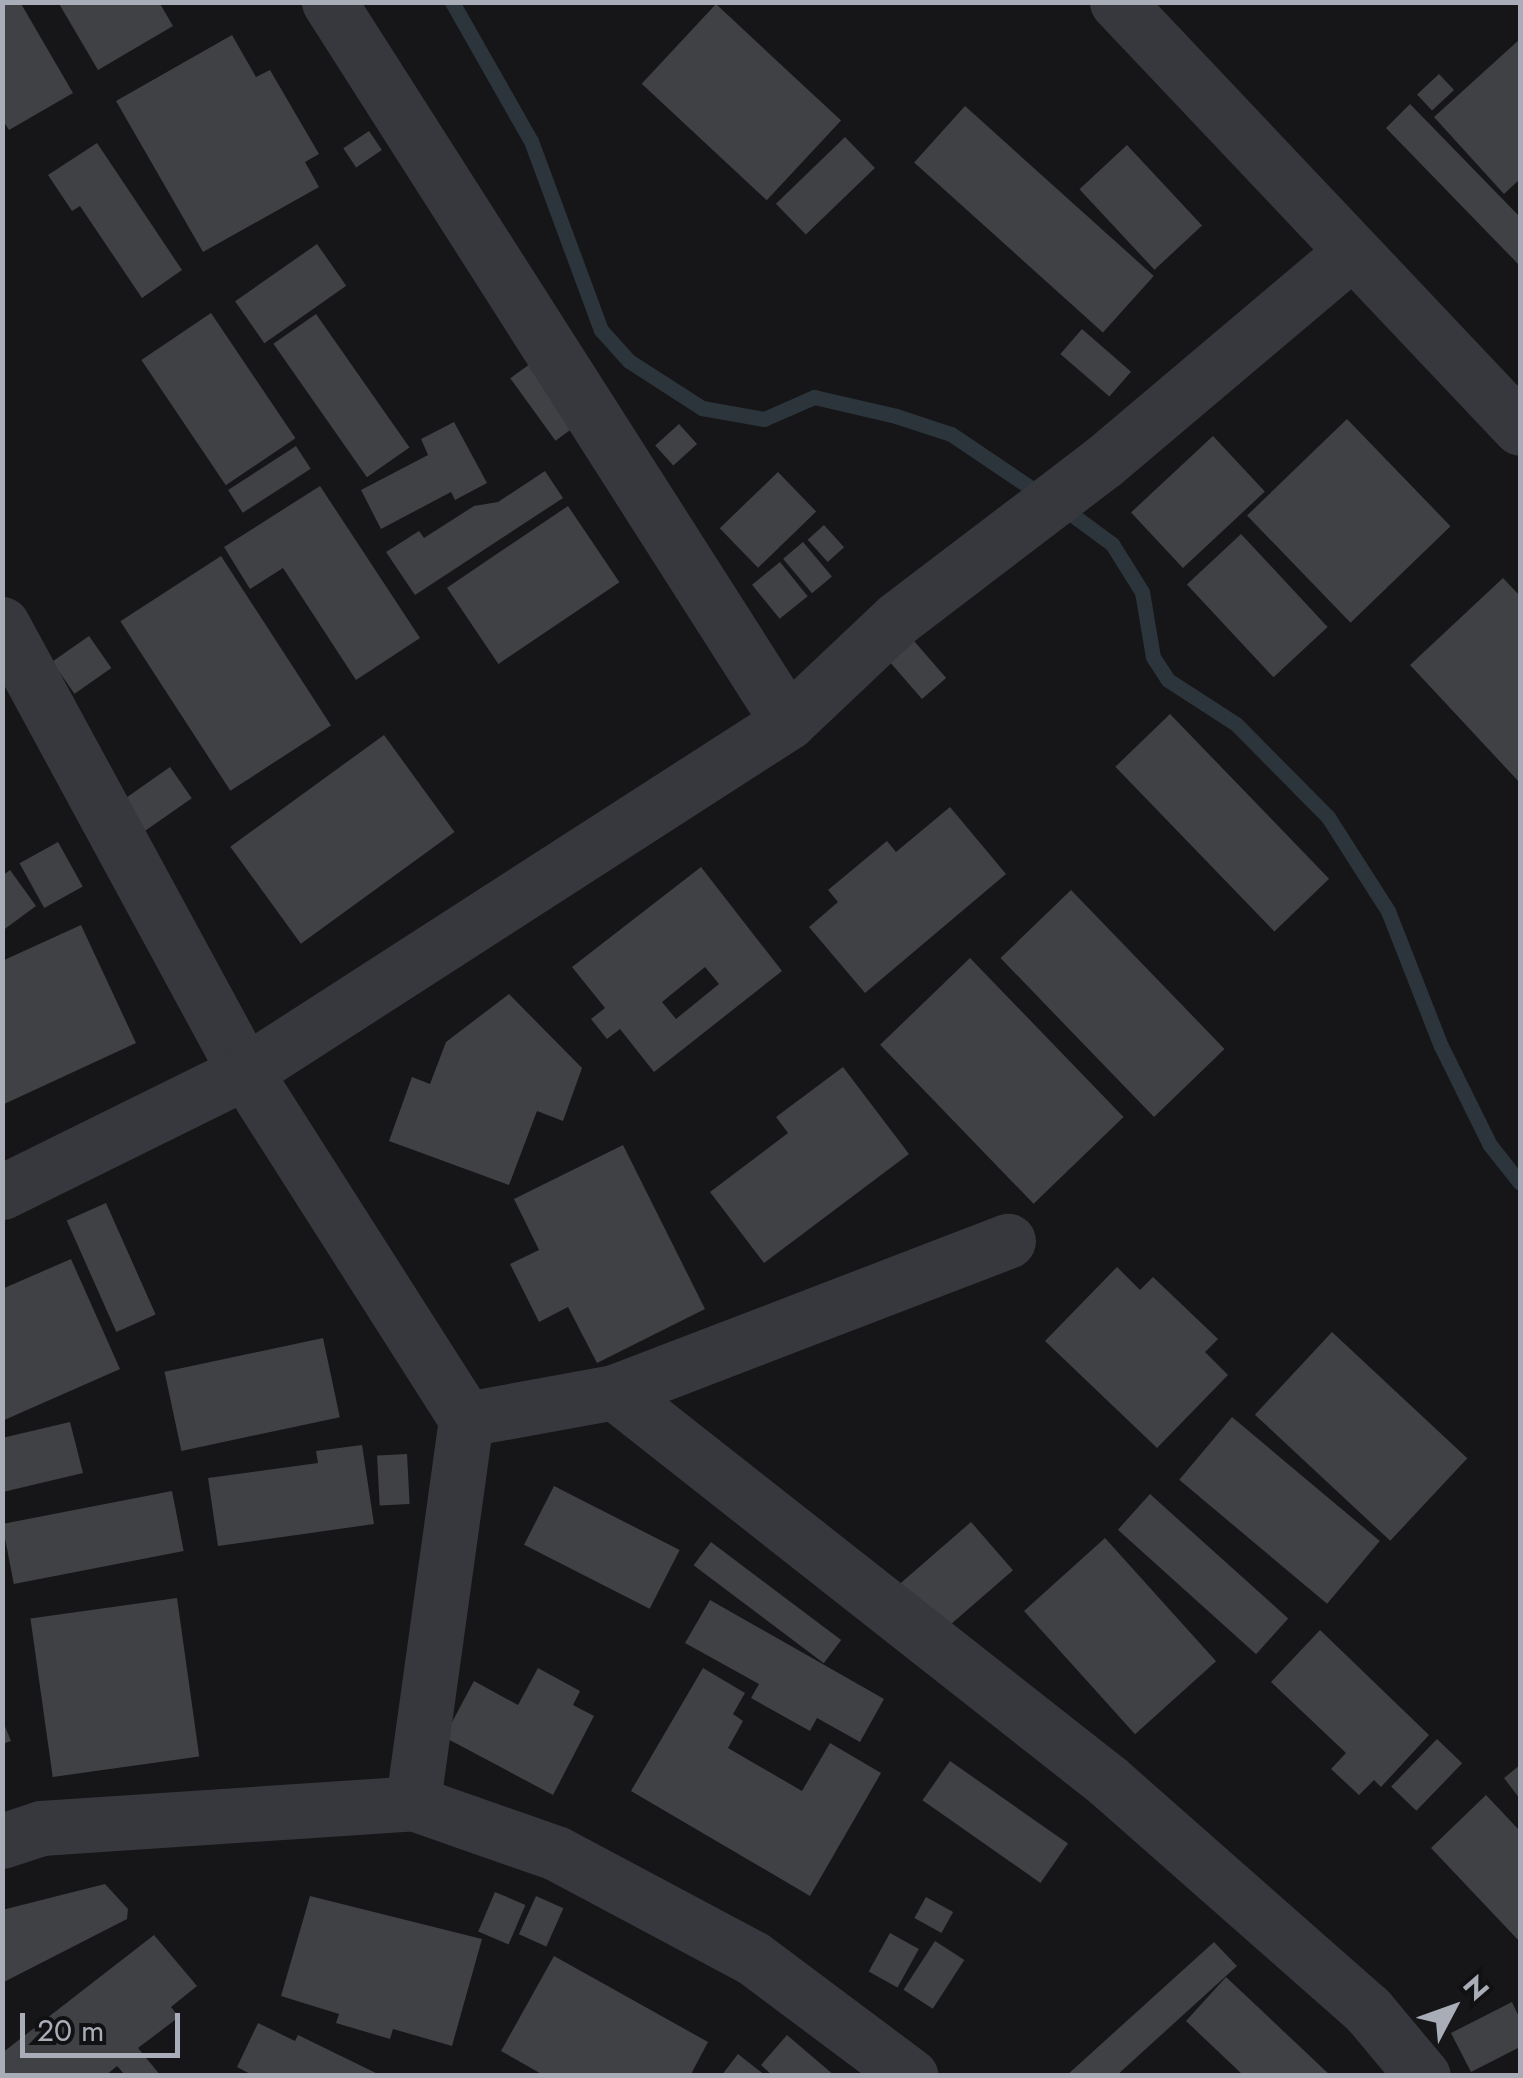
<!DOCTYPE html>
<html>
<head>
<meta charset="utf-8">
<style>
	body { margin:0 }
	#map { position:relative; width:1523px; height:2078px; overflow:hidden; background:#161618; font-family:Jost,sans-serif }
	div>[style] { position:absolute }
	.stream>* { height:15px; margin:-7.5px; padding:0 7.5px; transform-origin:7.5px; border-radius:7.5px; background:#2c353c }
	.building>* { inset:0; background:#404145; transform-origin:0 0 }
	.minor>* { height:55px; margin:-27.5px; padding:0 27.5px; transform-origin:27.5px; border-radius:27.5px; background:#37383d }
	span { translate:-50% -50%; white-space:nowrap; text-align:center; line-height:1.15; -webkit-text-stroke:8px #111113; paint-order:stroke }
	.frame { position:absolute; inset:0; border:5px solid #a8adb8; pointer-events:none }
	.north { position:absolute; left:1403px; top:1958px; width:100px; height:100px; -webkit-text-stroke:8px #111113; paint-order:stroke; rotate:49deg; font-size:28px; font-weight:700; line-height:40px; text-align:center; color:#a8adb8 }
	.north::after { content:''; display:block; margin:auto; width:35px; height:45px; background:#a8adb8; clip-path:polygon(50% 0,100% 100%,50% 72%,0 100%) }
	.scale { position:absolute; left:20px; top:2013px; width:160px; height:45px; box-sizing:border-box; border:5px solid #a8adb8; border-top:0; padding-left:12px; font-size:30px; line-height:35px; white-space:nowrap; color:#a8adb8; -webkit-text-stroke:8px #111113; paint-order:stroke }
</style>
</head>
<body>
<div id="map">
	<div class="stream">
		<div style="left:452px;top:2px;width:160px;rotate:60.4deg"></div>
		<div style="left:531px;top:141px;width:202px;rotate:69.7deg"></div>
		<div style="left:601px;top:330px;width:42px;rotate:47.9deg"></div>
		<div style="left:629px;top:361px;width:87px;rotate:32.8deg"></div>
		<div style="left:702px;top:408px;width:63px;rotate:10.1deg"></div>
		<div style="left:764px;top:419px;width:55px;rotate:-23.7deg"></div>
		<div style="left:814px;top:397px;width:84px;rotate:13deg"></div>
		<div style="left:896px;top:416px;width:58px;rotate:18.1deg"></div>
		<div style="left:951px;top:434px;width:111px;rotate:34deg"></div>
		<div style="left:1063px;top:508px;width:61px;rotate:36.3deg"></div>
		<div style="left:1112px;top:544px;width:57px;rotate:58deg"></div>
		<div style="left:1142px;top:592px;width:66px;rotate:80.4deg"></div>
		<div style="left:1153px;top:657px;width:27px;rotate:57deg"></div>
		<div style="left:1168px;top:680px;width:81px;rotate:32.9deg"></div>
		<div style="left:1236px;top:724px;width:131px;rotate:45.3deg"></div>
		<div style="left:1328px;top:817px;width:112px;rotate:57.4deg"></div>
		<div style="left:1388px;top:911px;width:145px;rotate:68.6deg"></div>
		<div style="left:1441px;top:1046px;width:110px;rotate:63.7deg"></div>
		<div style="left:1490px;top:1145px;width:48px;rotate:51.7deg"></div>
	</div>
	<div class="building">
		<div style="clip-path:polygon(2px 2px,20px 2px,73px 93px,9px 130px,2px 119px)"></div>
		<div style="clip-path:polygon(58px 2px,159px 2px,173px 26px,98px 70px)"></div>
		<div style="left:716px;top:4px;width:171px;height:109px;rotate:43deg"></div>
		<div style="clip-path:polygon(232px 35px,256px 77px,270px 70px,319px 154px,305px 162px,319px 187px,203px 252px,116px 101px)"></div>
		<div style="clip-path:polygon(1520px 39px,1520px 179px,1504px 194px,1434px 117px)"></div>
		<div style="left:1439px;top:74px;width:22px;height:30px;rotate:47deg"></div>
		<div style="clip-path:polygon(1410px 104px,1520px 217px,1520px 266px,1386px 128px)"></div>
		<div style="left:965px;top:106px;width:254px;height:76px;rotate:42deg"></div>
		<div style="left:369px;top:131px;width:23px;height:31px;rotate:56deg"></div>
		<div style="left:845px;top:137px;width:43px;height:96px;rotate:46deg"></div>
		<div style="clip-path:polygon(97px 143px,182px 270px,142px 298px,80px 206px,72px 211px,48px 175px)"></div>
		<div style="left:1127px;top:145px;width:110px;height:65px;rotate:47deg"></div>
		<div style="left:317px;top:244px;width:51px;height:100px;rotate:55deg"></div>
		<div style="left:211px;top:313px;width:151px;height:84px;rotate:56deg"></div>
		<div style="left:316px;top:314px;width:163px;height:52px;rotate:55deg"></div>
		<div style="left:1082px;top:329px;width:65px;height:33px;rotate:41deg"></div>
		<div style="left:541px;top:356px;width:77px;height:38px;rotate:54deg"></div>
		<div style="left:1347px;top:419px;width:149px;height:139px;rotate:46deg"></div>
		<div style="clip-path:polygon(454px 422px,487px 483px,455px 500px,451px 492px,381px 529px,361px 490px,428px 455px,421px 439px)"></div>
		<div style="left:679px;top:424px;width:27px;height:32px;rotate:48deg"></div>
		<div style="left:1213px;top:436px;width:76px;height:112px;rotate:47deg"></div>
		<div style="left:296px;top:446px;width:27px;height:81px;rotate:57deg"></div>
		<div style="clip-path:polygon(545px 471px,563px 498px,415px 595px,386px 552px,419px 531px,424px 538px,474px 506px,498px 502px)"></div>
		<div style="left:778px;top:472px;width:55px;height:81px;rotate:46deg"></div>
		<div style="clip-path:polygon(320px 486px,420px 638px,356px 680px,283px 568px,250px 589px,224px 547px)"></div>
		<div style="left:568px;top:506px;width:92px;height:146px;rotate:56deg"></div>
		<div style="left:824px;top:525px;width:30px;height:22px;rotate:48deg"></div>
		<div style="left:1241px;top:534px;width:127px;height:74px;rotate:47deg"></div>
		<div style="left:803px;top:542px;width:45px;height:26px;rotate:50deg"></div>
		<div style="left:221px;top:556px;width:202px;height:120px;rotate:57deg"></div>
		<div style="left:780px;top:562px;width:44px;height:36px;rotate:51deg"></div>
		<div style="clip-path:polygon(1503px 578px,1520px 596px,1520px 783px,1410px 665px)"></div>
		<div style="left:89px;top:636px;width:39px;height:45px;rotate:55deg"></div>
		<div style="left:914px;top:641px;width:49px;height:32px;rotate:49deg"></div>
		<div style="left:1170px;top:714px;width:229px;height:76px;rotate:46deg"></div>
		<div style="left:384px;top:735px;width:120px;height:190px;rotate:54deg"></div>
		<div style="left:170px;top:767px;width:38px;height:63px;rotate:55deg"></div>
		<div style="clip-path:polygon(950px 807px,1006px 874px,865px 993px,809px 927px,838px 902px,828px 890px,887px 841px,896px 852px)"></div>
		<div style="left:58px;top:842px;width:51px;height:44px;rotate:61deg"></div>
		<div style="clip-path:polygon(evenodd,701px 867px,782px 971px,654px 1072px,620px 1029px,607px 1039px,591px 1019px,605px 1008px,572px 967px,701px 867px,705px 967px,719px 984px,676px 1019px,662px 1002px,705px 967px)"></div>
		<div style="clip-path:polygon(10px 870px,36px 906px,2px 931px,2px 876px)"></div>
		<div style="left:1071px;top:890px;width:221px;height:98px;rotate:46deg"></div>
		<div style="clip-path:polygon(81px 925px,136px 1043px,2px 1105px,2px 961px)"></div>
		<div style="left:970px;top:958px;width:221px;height:125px;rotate:46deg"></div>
		<div style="clip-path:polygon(509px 994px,582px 1068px,563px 1121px,537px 1111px,509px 1185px,389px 1141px,412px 1077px,430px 1084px,446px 1042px)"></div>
		<div style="clip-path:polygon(843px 1067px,909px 1154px,764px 1263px,710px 1192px,788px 1133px,776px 1117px)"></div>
		<div style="clip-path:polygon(623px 1145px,705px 1309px,597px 1363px,568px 1307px,539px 1322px,510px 1264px,539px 1250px,514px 1199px)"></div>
		<div style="left:106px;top:1203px;width:122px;height:43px;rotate:66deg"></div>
		<div style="clip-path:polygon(71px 1259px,120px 1369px,2px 1421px,2px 1289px)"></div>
		<div style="clip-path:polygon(1117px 1267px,1140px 1290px,1153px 1277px,1218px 1339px,1205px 1352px,1228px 1375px,1157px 1448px,1045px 1341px)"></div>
		<div style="left:1332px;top:1332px;width:185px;height:113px;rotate:43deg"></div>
		<div style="left:323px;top:1338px;width:81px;height:162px;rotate:78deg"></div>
		<div style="left:1232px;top:1417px;width:193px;height:82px;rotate:40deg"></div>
		<div style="clip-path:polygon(70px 1422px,83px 1473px,3px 1492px,2px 1438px)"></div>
		<div style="clip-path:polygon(362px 1445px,374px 1524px,218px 1546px,208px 1478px,318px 1463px,316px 1451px)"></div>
		<div style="left:407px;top:1454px;width:50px;height:30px;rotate:87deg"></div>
		<div style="left:554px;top:1486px;width:141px;height:66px;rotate:27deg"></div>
		<div style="left:172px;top:1491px;width:61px;height:173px;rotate:79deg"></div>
		<div style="left:1150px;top:1494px;width:186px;height:48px;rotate:42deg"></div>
		<div style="left:971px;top:1522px;width:64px;height:101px;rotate:49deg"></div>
		<div style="left:1105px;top:1538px;width:166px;height:109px;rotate:48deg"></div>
		<div style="left:711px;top:1542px;width:163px;height:29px;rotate:37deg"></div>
		<div style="left:177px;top:1598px;width:160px;height:148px;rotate:82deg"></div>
		<div style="clip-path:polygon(710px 1600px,884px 1699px,860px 1742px,817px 1718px,810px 1731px,751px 1698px,759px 1684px,685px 1643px)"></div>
		<div style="clip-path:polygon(1320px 1630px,1429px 1735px,1381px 1787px,1374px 1780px,1359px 1795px,1331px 1769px,1346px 1753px,1271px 1682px)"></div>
		<div style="clip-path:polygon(538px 1668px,580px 1691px,573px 1705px,594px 1716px,553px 1795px,444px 1737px,474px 1681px,518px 1705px)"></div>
		<div style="clip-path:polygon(703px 1668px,745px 1693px,733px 1714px,743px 1721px,728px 1748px,802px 1791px,830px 1743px,881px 1773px,810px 1896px,631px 1791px)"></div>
		<div style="clip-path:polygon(2px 1719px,11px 1741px,2px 1744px)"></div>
		<div style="left:1437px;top:1739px;width:35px;height:66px;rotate:44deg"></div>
		<div style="left:950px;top:1761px;width:144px;height:48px;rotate:35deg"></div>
		<div style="clip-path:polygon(1520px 1765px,1520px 1799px,1504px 1778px)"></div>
		<div style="clip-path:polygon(1486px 1795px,1520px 1831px,1520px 1942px,1431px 1848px)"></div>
		<div style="clip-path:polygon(105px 1884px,128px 1909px,127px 1919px,2px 1983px,2px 1910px)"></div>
		<div style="left:495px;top:1892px;width:33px;height:43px;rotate:23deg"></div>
		<div style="clip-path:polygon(310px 1896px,482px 1939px,452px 2046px,393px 2029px,390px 2039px,336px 2023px,339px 2014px,281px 1996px)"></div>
		<div style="left:536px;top:1896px;width:30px;height:42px;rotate:24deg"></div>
		<div style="left:926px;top:1897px;width:31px;height:24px;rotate:29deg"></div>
		<div style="left:890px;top:1933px;width:33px;height:44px;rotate:29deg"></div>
		<div style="clip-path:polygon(154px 1935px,197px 1986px,171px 2007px,179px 2017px,138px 2048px,161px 2076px,126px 2076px,117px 2066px,105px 2076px,2px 2076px,2px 2053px)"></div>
		<div style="left:935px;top:1941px;width:35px;height:58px;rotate:33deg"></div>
		<div style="clip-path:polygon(1214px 1942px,1237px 1966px,1116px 2076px,1066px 2076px)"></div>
		<div style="clip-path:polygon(554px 1956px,708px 2042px,690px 2076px,545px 2076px,501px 2051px)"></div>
		<div style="clip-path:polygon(1226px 1977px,1331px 2076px,1244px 2076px,1186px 2021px)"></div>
		<div style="clip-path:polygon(1512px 2002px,1520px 2019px,1520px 2047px,1471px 2072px,1451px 2033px)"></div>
		<div style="clip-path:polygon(258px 2023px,295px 2041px,298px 2035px,382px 2076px,254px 2076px,237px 2067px)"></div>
		<div style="clip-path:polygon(787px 2035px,835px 2076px,773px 2076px,761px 2065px)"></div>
		<div style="clip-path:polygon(738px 2054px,766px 2076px,721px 2076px)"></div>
	</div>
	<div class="minor">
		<div style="left:329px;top:2px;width:854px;rotate:57.48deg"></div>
		<div style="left:1117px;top:2px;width:586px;rotate:46.59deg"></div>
		<div style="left:2px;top:624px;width:510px;rotate:61.52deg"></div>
		<div style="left:245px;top:1072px;width:411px;rotate:57.5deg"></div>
		<div style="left:466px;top:1419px;width:388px;rotate:97.9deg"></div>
		<div style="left:2px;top:1192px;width:271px;rotate:-26.3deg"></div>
		<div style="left:245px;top:1072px;width:646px;rotate:-32.8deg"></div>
		<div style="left:788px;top:722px;width:150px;rotate:-43.4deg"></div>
		<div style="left:897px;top:619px;width:258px;rotate:-37.3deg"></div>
		<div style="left:1102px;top:463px;width:327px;rotate:-40.2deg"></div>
		<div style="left:614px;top:1392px;width:629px;rotate:38.22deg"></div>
		<div style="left:1108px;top:1781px;width:345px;rotate:41.4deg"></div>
		<div style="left:1367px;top:2009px;width:87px;rotate:50.1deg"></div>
		<div style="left:466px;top:1419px;width:150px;rotate:-10.3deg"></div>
		<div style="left:614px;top:1392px;width:422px;rotate:-21deg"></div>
		<div style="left:2px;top:1841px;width:41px;rotate:-18.4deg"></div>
		<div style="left:41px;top:1828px;width:373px;rotate:-3.8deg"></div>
		<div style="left:413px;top:1803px;width:151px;rotate:19.3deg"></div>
		<div style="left:556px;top:1853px;width:223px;rotate:28.1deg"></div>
		<div style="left:753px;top:1958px;width:197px;rotate:36.8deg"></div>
	</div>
	<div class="frame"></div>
	<div class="north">N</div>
	<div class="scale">20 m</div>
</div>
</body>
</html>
